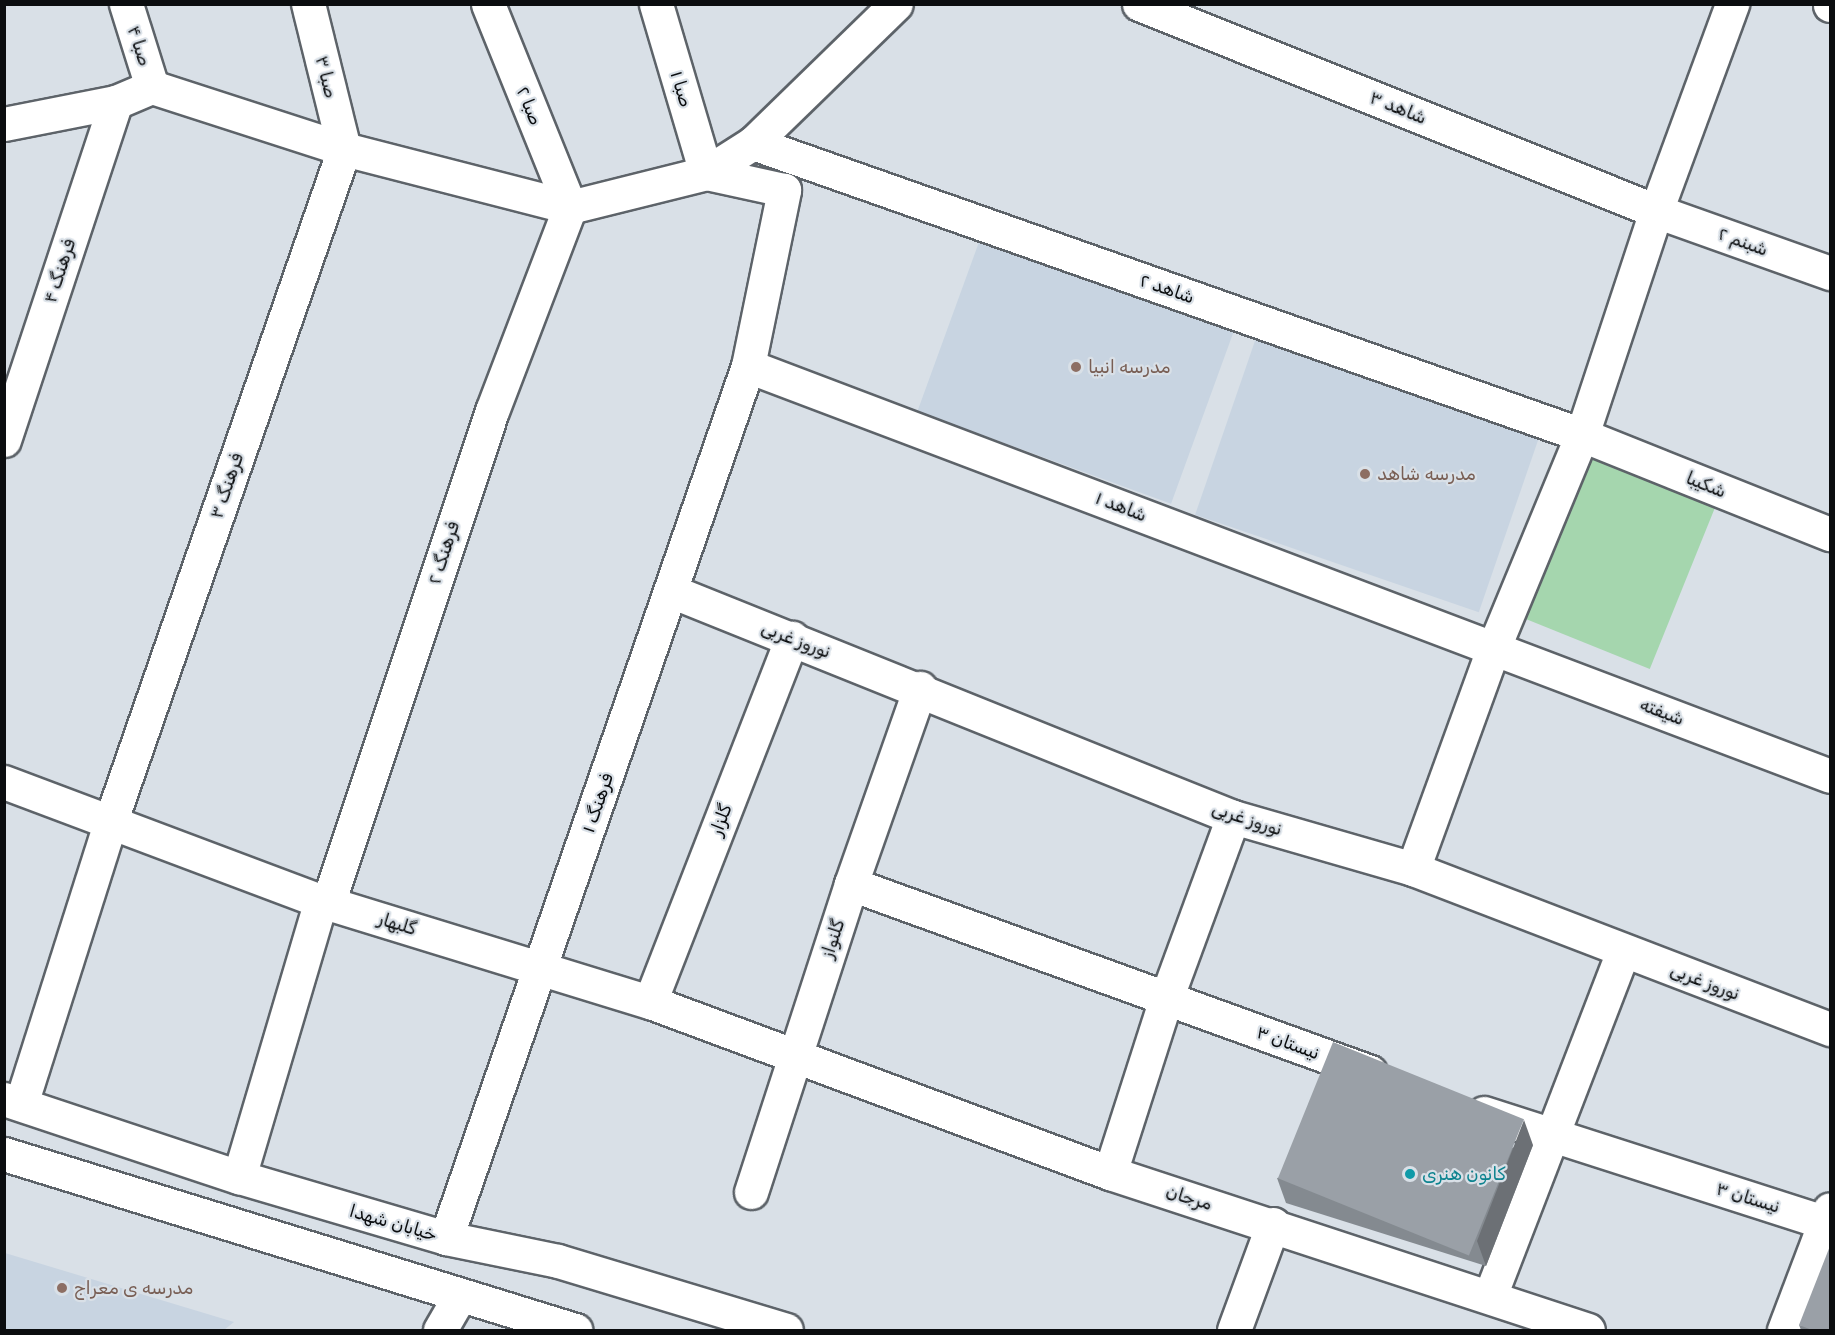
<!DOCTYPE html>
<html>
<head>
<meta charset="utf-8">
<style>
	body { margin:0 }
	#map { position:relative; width:1835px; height:1335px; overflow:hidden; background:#d9e0e7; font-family:Rubik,Vazirmatn,sans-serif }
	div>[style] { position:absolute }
	.built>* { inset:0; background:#c8d4e1; transform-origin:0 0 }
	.green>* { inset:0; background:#a5d6ae; transform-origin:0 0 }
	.roads { filter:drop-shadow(2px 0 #5d6369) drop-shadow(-2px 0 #5d6369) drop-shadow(0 2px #5d6369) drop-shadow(0 -2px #5d6369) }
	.minor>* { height:33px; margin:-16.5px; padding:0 16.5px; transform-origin:16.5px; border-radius:16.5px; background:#fff }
	.major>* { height:33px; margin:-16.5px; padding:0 16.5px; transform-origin:16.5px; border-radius:16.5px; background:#fff }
	.wall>* { inset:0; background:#848a90 }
	.shaded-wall>* { inset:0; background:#6c7075 }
	.building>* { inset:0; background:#9aa0a7; transform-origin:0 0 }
	.dots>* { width:16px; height:16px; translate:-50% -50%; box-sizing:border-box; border:3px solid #d9e0e7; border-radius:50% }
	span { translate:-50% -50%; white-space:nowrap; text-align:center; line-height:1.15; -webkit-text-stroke:4.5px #d9e0e7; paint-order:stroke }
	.street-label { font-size:18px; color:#0b0d0f }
	.education-label { font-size:18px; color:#785e54 }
	.left { translate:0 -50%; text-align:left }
	.culture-label { font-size:18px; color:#0d838f }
	.frame { position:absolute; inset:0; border:6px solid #0b0d0f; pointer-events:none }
</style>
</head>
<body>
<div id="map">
	<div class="built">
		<div style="left:983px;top:231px;width:270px;height:192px;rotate:20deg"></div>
		<div style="left:1257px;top:335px;width:300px;height:190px;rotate:19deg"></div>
		<div style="clip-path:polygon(5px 1253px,234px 1322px,224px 1330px,5px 1330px)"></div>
	</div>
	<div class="green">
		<div style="left:1587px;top:456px;width:138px;height:174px;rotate:22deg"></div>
	</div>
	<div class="roads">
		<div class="minor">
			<div style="left:126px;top:4px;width:87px;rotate:72.6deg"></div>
			<div style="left:1139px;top:4px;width:557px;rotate:21.82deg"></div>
			<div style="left:1656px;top:211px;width:185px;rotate:19.6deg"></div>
			<div style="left:1830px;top:4px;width:1px;rotate:90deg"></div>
			<div style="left:4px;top:124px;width:114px;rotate:-11.1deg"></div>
			<div style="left:116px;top:102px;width:39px;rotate:-23deg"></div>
			<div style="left:152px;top:87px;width:202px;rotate:17.9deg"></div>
			<div style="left:344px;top:149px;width:233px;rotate:14.4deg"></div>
			<div style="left:570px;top:207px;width:140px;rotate:-14deg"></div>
			<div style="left:706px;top:173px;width:56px;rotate:-32.6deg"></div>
			<div style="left:753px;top:143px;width:199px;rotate:-44.2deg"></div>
			<div style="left:753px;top:143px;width:879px;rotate:19.4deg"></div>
			<div style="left:1582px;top:435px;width:267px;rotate:21.8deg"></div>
			<div style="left:748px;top:366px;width:1157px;rotate:20.75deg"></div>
			<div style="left:4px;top:440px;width:356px;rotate:-71.7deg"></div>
			<div style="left:671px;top:591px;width:606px;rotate:21.91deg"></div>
			<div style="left:1233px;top:817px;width:187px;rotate:16.1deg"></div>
			<div style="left:1413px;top:869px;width:447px;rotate:21deg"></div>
			<div style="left:4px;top:782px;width:339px;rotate:20.6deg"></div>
			<div style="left:321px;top:901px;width:344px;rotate:17.1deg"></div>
			<div style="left:650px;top:1002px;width:491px;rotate:20.4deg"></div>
			<div style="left:1110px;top:1173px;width:503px;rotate:18.18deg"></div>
			<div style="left:1413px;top:869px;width:236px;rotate:-70deg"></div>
			<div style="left:1494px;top:647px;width:230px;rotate:-67.5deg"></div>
			<div style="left:1582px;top:435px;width:236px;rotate:-71.7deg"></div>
			<div style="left:1656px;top:211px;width:221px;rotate:-69.8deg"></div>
			<div style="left:851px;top:884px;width:552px;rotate:19.91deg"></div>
			<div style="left:328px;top:903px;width:519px;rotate:-71.57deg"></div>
			<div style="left:492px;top:411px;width:218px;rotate:-69.1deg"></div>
			<div style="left:570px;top:207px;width:219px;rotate:-112deg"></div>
			<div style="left:650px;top:1002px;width:391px;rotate:-68.7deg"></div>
			<div style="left:21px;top:1104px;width:295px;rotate:-72.4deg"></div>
			<div style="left:110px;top:823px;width:713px;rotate:-70.85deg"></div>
			<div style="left:344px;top:149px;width:149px;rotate:-103.9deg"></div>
			<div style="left:1484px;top:1113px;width:363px;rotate:17.8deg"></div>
			<div style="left:1110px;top:1173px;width:183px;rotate:-72.2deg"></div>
			<div style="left:1166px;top:999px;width:194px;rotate:-69.8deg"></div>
			<div style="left:239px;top:1177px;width:288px;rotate:-73.5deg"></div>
			<div style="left:751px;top:1192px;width:324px;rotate:-72deg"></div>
			<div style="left:851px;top:884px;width:208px;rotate:-70.6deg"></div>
			<div style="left:446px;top:1238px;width:923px;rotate:-70.9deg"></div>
			<div style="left:748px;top:366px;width:180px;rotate:-78.4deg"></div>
			<div style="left:784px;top:190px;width:80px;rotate:-167.7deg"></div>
			<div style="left:706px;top:173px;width:176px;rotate:-106.5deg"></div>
			<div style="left:1490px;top:1296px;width:370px;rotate:-68.9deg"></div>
			<div style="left:440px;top:1330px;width:39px;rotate:-60deg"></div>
			<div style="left:1234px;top:1330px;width:113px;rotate:-69.8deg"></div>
			<div style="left:1784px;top:1330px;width:129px;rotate:-69.2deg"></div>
		</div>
		<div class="major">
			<div style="left:4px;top:1099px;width:248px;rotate:18.4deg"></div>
			<div style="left:239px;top:1177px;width:216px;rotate:16.4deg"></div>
			<div style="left:446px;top:1238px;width:114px;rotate:11.6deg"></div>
			<div style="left:558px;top:1261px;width:238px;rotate:16.8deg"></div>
			<div style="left:4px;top:1154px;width:598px;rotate:17.13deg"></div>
		</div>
	</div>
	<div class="wall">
		<div style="clip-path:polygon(1533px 1145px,1486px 1266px,1286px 1203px,1277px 1178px)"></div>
		<div style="clip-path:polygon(1799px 1325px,1830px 1330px,1801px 1330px)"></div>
	</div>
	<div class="shaded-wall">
		<div style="clip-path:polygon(1524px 1120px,1533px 1145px,1486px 1266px,1477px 1241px)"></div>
	</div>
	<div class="building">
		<div style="left:1333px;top:1042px;width:206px;height:147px;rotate:22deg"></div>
		<div style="clip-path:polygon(1830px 1246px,1830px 1330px,1812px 1330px,1799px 1325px)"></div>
	</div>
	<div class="dots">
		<div style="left:1076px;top:367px;background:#8d6e63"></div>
		<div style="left:1365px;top:474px;background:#8d6e63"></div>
		<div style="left:1410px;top:1174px;background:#0f9aa8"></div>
		<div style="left:62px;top:1288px;background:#8d6e63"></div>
	</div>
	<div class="street-label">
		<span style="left:139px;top:46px;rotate:72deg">صبا ۴</span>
		<span style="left:326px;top:77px;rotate:76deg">صبا ۳</span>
		<span style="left:681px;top:89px;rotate:73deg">صبا ۱</span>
		<span style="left:529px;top:106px;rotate:68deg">صبا ۲</span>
		<span style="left:1398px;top:108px;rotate:22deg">شاهد ۳</span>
		<span style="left:1743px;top:242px;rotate:20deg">شبنم ۲</span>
		<span style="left:60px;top:271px;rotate:-72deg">فرهنگ ۴</span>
		<span style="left:1167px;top:289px;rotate:19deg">شاهد ۲</span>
		<span style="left:1706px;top:485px;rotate:22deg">شکیبا</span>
		<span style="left:227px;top:486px;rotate:-71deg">فرهنگ ۳</span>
		<span style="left:1121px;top:507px;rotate:21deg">شاهد ۱</span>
		<span style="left:444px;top:553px;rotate:-72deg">فرهنگ ۲</span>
		<span style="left:796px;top:640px;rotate:21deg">نوروز غربی</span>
		<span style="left:1662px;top:712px;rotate:21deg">شیفته</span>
		<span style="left:598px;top:803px;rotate:-71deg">فرهنگ ۱</span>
		<span style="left:1247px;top:819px;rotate:18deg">نوروز غربی</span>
		<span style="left:721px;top:820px;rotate:-69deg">گلزار</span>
		<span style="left:397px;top:924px;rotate:17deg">گلبهار</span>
		<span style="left:833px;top:939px;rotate:-72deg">گلنواز</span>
		<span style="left:1705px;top:982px;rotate:21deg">نوروز غربی</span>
		<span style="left:1288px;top:1043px;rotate:20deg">نیستان ۳</span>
		<span style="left:1189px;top:1198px;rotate:17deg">مرجان</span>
		<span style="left:1748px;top:1198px;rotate:17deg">نیستان ۳</span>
		<span style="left:393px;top:1223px;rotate:16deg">خیابان شهدا</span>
	</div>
	<div class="education-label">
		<span class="left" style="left:1088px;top:367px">مدرسه انبیا</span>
		<span class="left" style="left:1377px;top:474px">مدرسه شاهد</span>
		<span class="left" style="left:74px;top:1288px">مدرسه ی معراج</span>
	</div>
	<div class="culture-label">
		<span class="left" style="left:1422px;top:1174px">کانون هنری</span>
	</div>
	<div class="frame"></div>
</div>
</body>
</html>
